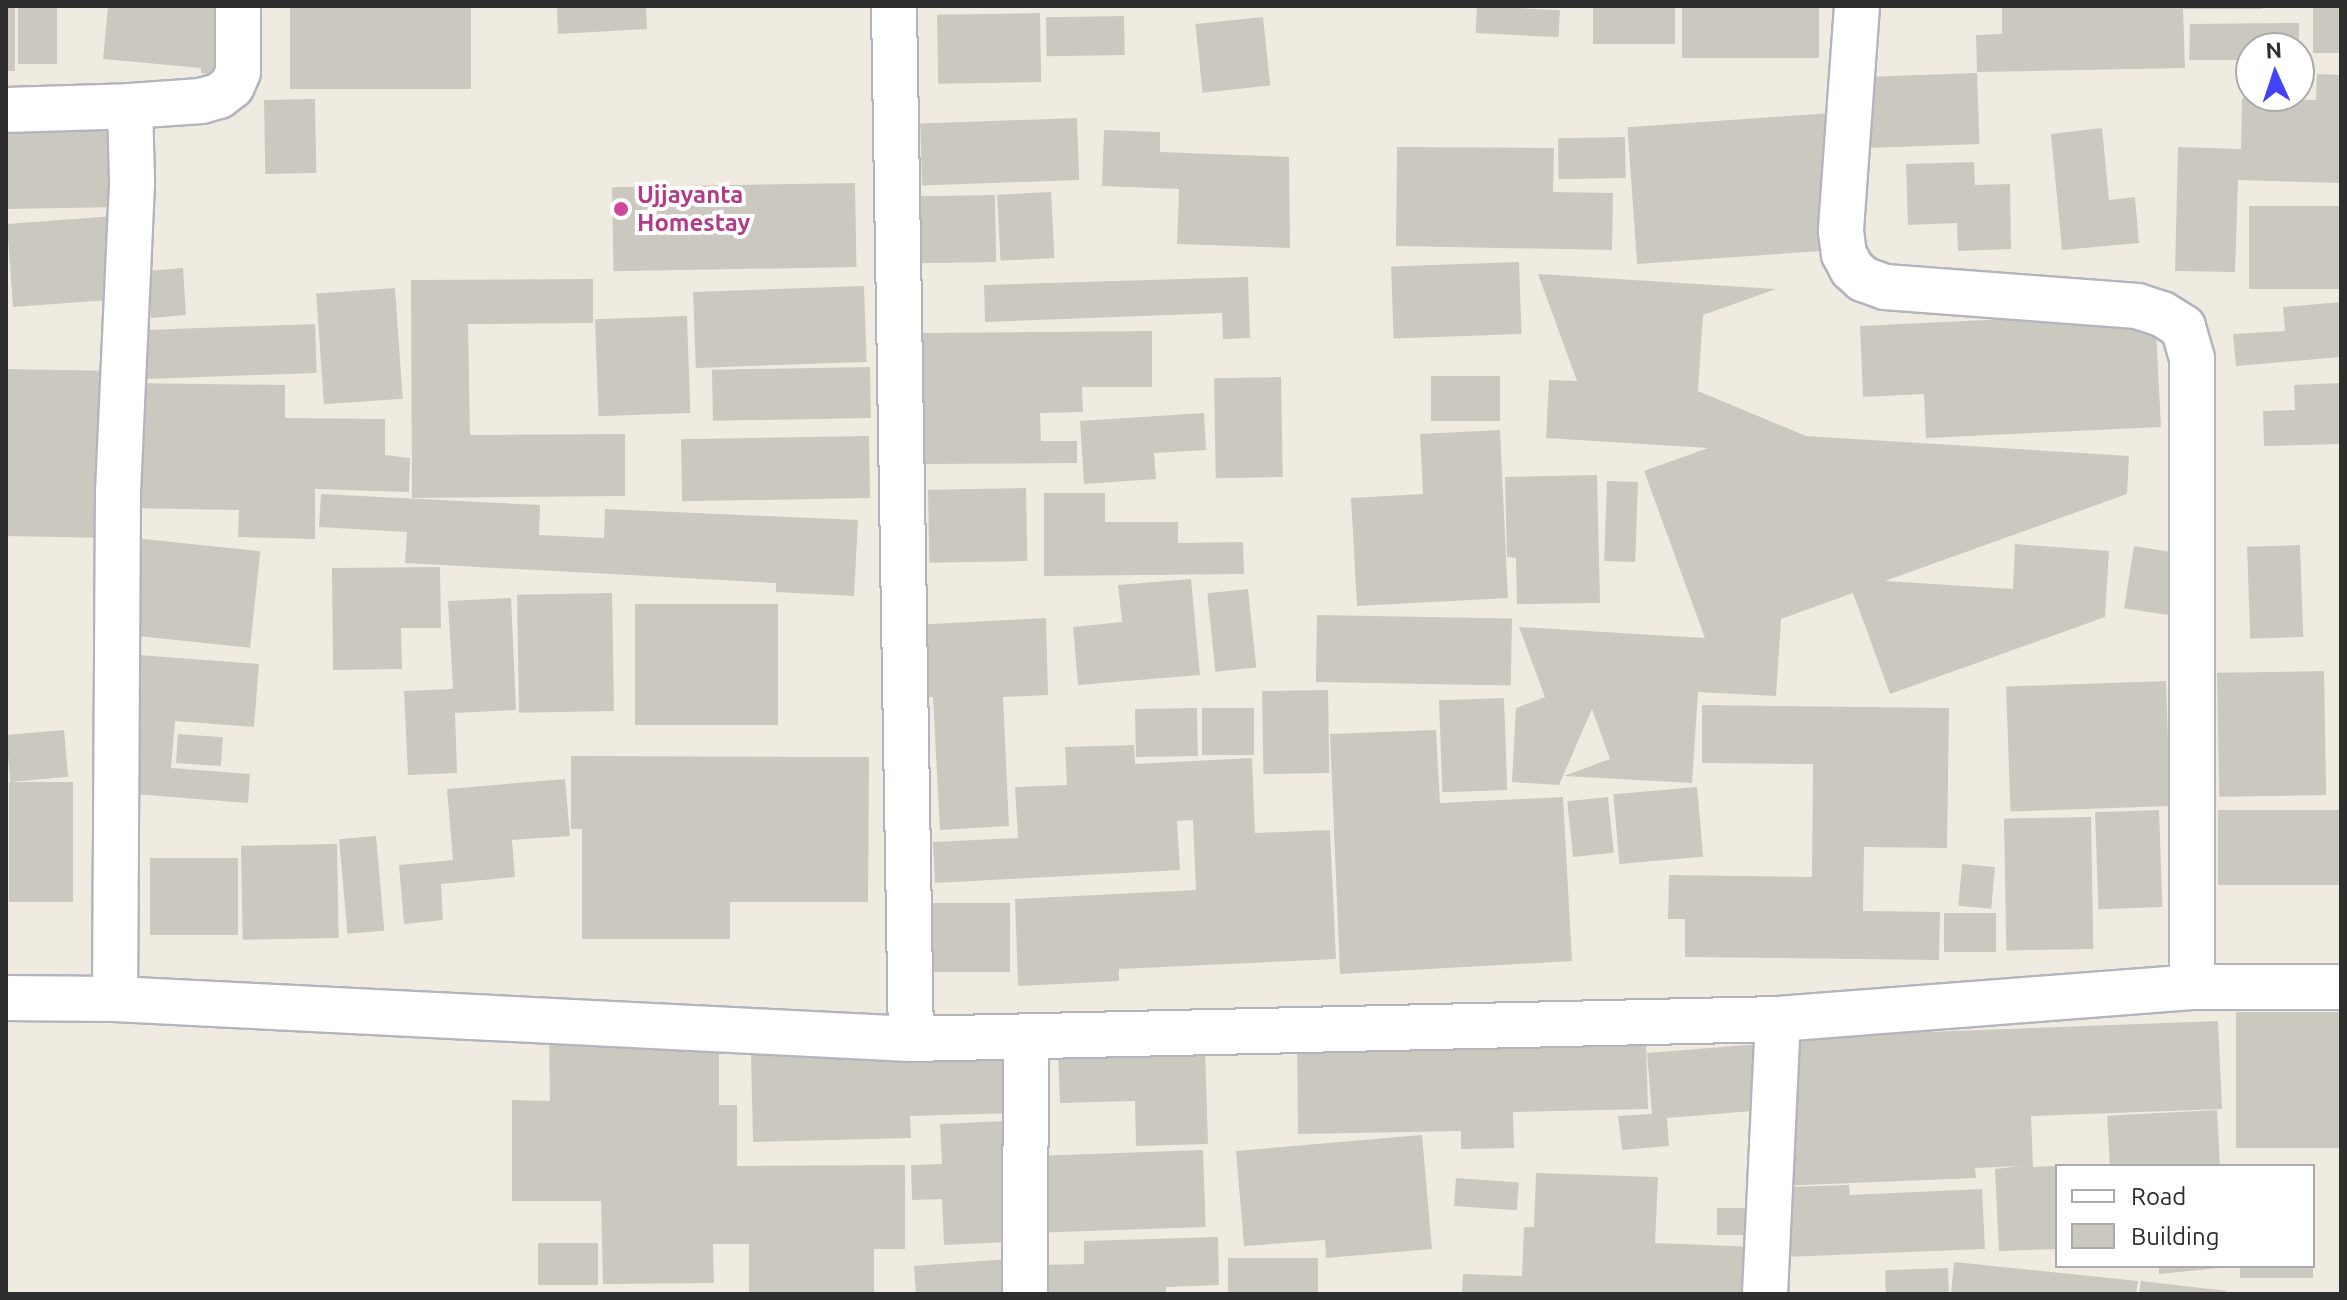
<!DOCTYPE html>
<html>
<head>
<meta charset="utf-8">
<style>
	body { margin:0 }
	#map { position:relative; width:2347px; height:1300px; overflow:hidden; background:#efebe1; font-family:Ubuntu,sans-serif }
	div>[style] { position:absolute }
	.building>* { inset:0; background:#cbc9bf; transform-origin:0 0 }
	.roads { filter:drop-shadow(2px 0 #b4b4c1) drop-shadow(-2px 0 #b4b4c1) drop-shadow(0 2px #b4b4c1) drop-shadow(0 -2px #b4b4c1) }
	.minor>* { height:44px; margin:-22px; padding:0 22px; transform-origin:22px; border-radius:22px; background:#fff }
	.dots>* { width:22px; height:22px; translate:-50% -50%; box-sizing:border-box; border:4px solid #fff; border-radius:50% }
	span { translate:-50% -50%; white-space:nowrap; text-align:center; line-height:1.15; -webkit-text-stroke:8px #fff; paint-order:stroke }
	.hotel-label { font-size:24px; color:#b23c85; font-weight:700 }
	.left { translate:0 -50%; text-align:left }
	.frame { position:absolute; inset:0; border:8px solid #2e2e2e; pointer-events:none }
	.legend { position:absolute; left:2055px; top:1164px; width:260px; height:104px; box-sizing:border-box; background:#fff; border:2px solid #ababab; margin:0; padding:10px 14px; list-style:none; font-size:24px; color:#2e2e2e }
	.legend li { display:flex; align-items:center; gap:16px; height:40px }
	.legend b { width:40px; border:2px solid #ababab }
	.north { position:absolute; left:2235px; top:32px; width:80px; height:80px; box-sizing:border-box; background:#fff; border:2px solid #ababab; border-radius:50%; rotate:357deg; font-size:22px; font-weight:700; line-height:32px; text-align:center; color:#2e2e2e }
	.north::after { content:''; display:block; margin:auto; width:28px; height:36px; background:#4242fb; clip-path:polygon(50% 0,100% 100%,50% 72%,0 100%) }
</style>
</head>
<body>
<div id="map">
	<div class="building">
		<div style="left:6px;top:6px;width:9px;height:65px"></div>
		<div style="left:18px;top:6px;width:39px;height:58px"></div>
		<div style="clip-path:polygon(108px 6px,222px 6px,255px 78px,201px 73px,201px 68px,103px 59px)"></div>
		<div style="left:290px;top:6px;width:181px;height:83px"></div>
		<div style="clip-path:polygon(557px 6px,646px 6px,647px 29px,558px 34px)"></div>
		<div style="left:1477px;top:6px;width:83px;height:27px;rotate:3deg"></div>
		<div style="left:1593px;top:6px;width:82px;height:38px"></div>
		<div style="left:1682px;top:6px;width:137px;height:52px"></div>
		<div style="clip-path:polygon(2002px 6px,2263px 6px,2263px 9px,2183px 9px,2185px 68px,1977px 72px,1976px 35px,2002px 34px)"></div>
		<div style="left:2313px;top:6px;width:28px;height:47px"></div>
		<div style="left:1040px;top:13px;width:69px;height:103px;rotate:89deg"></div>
		<div style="left:1124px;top:16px;width:39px;height:78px;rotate:89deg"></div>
		<div style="left:1263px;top:17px;width:69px;height:68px;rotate:84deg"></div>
		<div style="clip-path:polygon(2299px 23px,2299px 48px,2251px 48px,2251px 60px,2189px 60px,2190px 24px)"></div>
		<div style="left:1977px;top:73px;width:71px;height:113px;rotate:88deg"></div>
		<div style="clip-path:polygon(2317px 74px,2341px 75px,2341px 183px,2238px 180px,2235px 272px,2175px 271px,2178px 147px,2241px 149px,2242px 98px,2316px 100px)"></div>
		<div style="left:315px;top:99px;width:74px;height:51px;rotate:89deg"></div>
		<div style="left:1831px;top:113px;width:137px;height:204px;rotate:86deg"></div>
		<div style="left:1077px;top:118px;width:62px;height:157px;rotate:88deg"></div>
		<div style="left:120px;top:123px;width:84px;height:114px;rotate:89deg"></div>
		<div style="clip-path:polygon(2102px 128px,2109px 200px,2135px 197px,2139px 243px,2062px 250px,2051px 134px)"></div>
		<div style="clip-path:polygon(1104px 130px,1160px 132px,1160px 152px,1289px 157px,1290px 248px,1177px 244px,1179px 189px,1102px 186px)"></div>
		<div style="left:1625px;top:137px;width:41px;height:67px;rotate:89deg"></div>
		<div style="clip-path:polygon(1397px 147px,1554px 148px,1553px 192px,1613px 193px,1612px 250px,1396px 246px)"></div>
		<div style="clip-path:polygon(1974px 162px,1975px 185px,2010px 184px,2011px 249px,1958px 251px,1957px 223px,1908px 225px,1906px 164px)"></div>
		<div style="left:855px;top:183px;width:84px;height:243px;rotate:89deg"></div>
		<div style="left:1051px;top:192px;width:66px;height:54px;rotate:87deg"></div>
		<div style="left:995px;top:195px;width:67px;height:92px;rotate:89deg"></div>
		<div style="left:2341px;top:206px;width:83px;height:92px;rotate:90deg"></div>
		<div style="clip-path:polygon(141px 214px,146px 271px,183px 268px,186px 315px,151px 318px,150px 297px,13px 307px,7px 224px)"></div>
		<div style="left:1519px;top:262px;width:72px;height:128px;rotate:88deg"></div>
		<div style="clip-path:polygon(1538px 274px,1776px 289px,1703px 315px,1698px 391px,1806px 436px,2129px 456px,2127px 494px,1885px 581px,2013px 589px,2015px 544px,2109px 551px,2105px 617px,1890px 694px,1853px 593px,1781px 619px,1776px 696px,1698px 692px,1692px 783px,1564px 776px,1610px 759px,1592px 709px,1559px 785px,1512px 782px,1516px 708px,1545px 697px,1519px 627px,1705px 638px,1644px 471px,1708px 448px,1546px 438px,1549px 380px,1577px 381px)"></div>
		<div style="clip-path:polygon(1248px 277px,1250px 338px,1223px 339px,1222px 313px,985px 322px,984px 285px)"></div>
		<div style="clip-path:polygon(593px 279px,593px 323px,468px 324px,470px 435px,625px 434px,625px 496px,412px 498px,411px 280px)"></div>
		<div style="left:864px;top:286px;width:76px;height:171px;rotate:88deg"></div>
		<div style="left:395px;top:288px;width:111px;height:79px;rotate:86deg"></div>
		<div style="clip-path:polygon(2341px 302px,2341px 357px,2236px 366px,2233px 334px,2285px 331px,2283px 307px)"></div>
		<div style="clip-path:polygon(2155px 312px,2161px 427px,1926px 438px,1924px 394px,1863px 397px,1860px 326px)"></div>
		<div style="left:687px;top:316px;width:97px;height:92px;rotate:88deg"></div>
		<div style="left:315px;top:324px;width:49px;height:184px;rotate:88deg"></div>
		<div style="clip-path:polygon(1152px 331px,1152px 387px,1082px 387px,1083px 412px,1040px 413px,1041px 441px,1077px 441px,1077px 463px,923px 464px,922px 333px)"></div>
		<div style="left:870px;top:367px;width:51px;height:158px;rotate:89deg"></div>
		<div style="left:6px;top:369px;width:112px;height:167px;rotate:1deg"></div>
		<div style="left:1431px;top:376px;width:69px;height:45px"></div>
		<div style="left:1281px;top:377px;width:100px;height:67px;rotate:89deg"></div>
		<div style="clip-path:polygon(130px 383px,285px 385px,285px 418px,385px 419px,385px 455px,410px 458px,409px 492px,315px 489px,315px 539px,238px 537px,239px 510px,127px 508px)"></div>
		<div style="clip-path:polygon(2341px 383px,2341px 444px,2264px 446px,2263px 411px,2295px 410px,2294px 385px)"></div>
		<div style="clip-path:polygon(1204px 413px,1206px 450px,1154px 453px,1156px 479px,1084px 484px,1080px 421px)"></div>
		<div style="clip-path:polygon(1500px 430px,1508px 598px,1357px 606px,1351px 498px,1423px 494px,1420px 434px)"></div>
		<div style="left:869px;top:436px;width:62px;height:188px;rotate:89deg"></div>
		<div style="clip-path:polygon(1597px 475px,1600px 603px,1517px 604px,1516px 558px,1507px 557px,1505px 477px)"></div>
		<div style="left:1607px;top:481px;width:31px;height:80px;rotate:2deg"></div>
		<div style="left:1026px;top:488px;width:73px;height:98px;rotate:89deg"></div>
		<div style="clip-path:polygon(1044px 493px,1105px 493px,1105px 522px,1178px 522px,1178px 543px,1243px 542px,1244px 574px,1044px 576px)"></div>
		<div style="clip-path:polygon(321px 494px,540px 505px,539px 535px,604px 538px,605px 509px,858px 520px,854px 596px,776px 592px,776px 583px,405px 563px,407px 532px,319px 527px)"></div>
		<div style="left:124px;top:537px;width:137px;height:97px;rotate:6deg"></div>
		<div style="left:2300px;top:545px;width:92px;height:53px;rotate:88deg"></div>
		<div style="left:2134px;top:546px;width:44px;height:63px;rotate:9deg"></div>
		<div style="clip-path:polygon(440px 567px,441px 628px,401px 628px,402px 669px,333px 670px,332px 568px)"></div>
		<div style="clip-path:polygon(1191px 579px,1200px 675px,1078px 685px,1073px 627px,1122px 622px,1118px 585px)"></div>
		<div style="left:1248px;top:589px;width:79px;height:41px;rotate:84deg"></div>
		<div style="left:612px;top:593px;width:118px;height:95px;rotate:89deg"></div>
		<div style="clip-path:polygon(511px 598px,516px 710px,455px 713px,457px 773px,408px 775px,404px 691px,453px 689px,448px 601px)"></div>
		<div style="left:778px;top:604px;width:121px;height:143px;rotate:90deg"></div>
		<div style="left:1317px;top:615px;width:195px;height:67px;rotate:1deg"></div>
		<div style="clip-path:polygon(1046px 618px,1048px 695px,1003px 697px,1009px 826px,940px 830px,933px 697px,896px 698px,892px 626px)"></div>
		<div style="clip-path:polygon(126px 654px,259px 664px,254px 727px,175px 721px,171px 768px,250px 774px,248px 803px,134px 794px,141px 706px,122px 705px)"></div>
		<div style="left:2324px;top:671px;width:124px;height:107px;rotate:89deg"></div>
		<div style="left:2166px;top:681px;width:125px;height:160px;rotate:88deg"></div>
		<div style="left:1328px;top:690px;width:83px;height:66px;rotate:89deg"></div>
		<div style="left:1504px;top:698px;width:92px;height:65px;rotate:88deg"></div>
		<div style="clip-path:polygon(1702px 705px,1949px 708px,1947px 848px,1864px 847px,1863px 911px,1940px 912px,1939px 960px,1685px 957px,1685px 919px,1668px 919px,1669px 875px,1812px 877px,1813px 764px,1702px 763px)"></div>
		<div style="left:1197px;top:708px;width:48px;height:62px;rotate:89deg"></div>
		<div style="left:1202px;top:708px;width:52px;height:47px"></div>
		<div style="left:64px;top:730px;width:47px;height:58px;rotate:85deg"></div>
		<div style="clip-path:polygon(1436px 730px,1440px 803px,1563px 797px,1572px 961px,1340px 974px,1330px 734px)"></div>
		<div style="left:178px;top:734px;width:45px;height:29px;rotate:4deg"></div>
		<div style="clip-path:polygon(1134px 745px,1135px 764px,1252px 758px,1255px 833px,1330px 830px,1336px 959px,1119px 969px,1119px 981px,1018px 986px,1015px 899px,1196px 890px,1193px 820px,1177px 821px,1180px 870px,935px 883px,933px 842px,1018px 838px,1015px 787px,1067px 785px,1065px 747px)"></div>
		<div style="clip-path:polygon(571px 756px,869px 757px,868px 902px,730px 902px,730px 939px,582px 939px,582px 829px,571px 829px)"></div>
		<div style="clip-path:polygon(565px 779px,570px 836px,512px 840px,515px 877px,441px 884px,443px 920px,404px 924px,399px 865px,453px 860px,447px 789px)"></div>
		<div style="left:73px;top:782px;width:120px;height:64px;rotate:90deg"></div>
		<div style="left:1697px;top:787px;width:70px;height:84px;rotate:85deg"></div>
		<div style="left:1608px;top:797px;width:56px;height:41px;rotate:84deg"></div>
		<div style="left:2159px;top:810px;width:97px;height:64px;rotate:88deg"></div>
		<div style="left:2341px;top:810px;width:75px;height:123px;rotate:90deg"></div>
		<div style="left:2091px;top:817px;width:132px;height:87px;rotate:89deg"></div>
		<div style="left:376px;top:836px;width:95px;height:37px;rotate:85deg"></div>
		<div style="left:337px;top:844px;width:94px;height:96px;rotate:89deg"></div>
		<div style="left:238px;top:858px;width:77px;height:88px;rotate:90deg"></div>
		<div style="left:1962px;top:864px;width:33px;height:42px;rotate:5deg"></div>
		<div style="left:1010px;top:903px;width:69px;height:97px;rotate:90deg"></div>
		<div style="left:1996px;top:913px;width:39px;height:52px;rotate:90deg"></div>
		<div style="left:2341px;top:1012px;width:136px;height:105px;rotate:90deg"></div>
		<div style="clip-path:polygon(2218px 1021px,2222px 1109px,2031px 1116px,2033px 1167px,2057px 1166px,2057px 1249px,1999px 1251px,1995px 1169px,2022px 1166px,1975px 1168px,1976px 1178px,1778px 1186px,1772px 1038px)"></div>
		<div style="clip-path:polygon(1646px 1038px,1648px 1109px,1513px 1112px,1514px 1148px,1461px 1149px,1461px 1131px,1298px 1134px,1297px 1046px)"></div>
		<div style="clip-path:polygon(719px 1042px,719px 1105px,737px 1105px,737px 1166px,905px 1165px,905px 1249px,874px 1249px,874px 1294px,749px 1294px,749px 1244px,713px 1244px,714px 1283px,603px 1284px,601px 1201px,512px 1201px,512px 1100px,550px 1101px,549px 1043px)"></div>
		<div style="clip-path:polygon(1759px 1044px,1765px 1110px,1667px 1118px,1669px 1146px,1622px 1150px,1618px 1116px,1652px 1114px,1647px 1053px)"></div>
		<div style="clip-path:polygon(1015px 1046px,1017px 1113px,910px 1116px,911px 1138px,753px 1142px,751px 1054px)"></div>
		<div style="clip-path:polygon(1205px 1047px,1208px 1144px,1136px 1146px,1135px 1101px,1060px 1103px,1058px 1052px)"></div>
		<div style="left:2217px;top:1110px;width:56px;height:110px;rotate:87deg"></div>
		<div style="clip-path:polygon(1004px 1121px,1009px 1242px,944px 1245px,942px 1199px,912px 1200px,911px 1165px,942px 1164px,940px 1124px)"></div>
		<div style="clip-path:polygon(1422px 1135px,1432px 1249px,1326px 1258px,1325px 1240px,1244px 1246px,1236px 1151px)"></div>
		<div style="left:1203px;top:1150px;width:77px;height:169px;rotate:88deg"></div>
		<div style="clip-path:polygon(1536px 1173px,1658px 1177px,1655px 1243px,1757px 1247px,1756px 1294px,1462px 1294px,1463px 1274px,1522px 1276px,1524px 1227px,1534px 1227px)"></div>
		<div style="left:1456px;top:1178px;width:63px;height:28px;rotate:4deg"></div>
		<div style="clip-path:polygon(1849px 1185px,1850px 1195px,1982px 1189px,1985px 1249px,1760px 1258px,1757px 1188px)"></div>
		<div style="left:1755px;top:1208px;width:27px;height:38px;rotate:90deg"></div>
		<div style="clip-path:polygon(1218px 1237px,1219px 1285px,1166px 1287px,1166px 1294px,1044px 1294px,1043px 1265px,1084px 1264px,1084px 1241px)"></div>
		<div style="left:538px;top:1243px;width:60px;height:42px"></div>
		<div style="left:1228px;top:1258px;width:90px;height:36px"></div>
		<div style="clip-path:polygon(1009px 1259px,1012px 1294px,916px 1294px,914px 1266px)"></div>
		<div style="clip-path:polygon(1954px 1262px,2138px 1281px,2136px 1294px,1951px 1294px)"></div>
		<div style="clip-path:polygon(2159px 1266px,2219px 1266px,2219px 1268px,2159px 1274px)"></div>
		<div style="left:2240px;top:1266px;width:73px;height:12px"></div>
		<div style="left:1948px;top:1268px;width:26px;height:63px;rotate:88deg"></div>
		<div style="clip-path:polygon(2141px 1281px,2227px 1291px,2226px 1294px,2139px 1294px)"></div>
	</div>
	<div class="roads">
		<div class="minor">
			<div style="left:894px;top:6px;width:1033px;rotate:89.06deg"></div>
			<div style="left:1857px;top:6px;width:226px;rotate:94.1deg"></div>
			<div style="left:1841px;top:231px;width:23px;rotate:83deg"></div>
			<div style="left:1844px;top:254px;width:17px;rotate:62deg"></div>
			<div style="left:1852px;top:269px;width:15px;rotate:42deg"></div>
			<div style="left:1863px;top:279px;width:23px;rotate:20deg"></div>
			<div style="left:1885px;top:287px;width:253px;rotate:4.3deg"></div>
			<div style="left:2137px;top:306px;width:26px;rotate:18deg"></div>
			<div style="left:2162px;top:314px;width:25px;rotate:32deg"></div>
			<div style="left:2183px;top:327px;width:32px;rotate:74deg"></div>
			<div style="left:2192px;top:358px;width:629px;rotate:90deg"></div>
			<div style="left:6px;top:110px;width:124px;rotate:-1.8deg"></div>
			<div style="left:6px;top:998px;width:109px;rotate:0.5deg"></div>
			<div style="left:115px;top:999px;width:797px;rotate:2.88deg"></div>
			<div style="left:911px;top:1039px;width:867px;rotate:-1.32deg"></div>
			<div style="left:1778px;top:1019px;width:415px;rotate:-4.4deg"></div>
			<div style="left:2192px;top:987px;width:149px"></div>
			<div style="left:115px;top:999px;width:507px;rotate:-89.66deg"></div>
			<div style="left:118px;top:492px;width:311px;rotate:-87.4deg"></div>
			<div style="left:132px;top:181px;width:75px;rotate:-91.5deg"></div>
			<div style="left:130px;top:106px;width:71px;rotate:-4deg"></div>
			<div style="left:201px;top:101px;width:19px;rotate:-16deg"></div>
			<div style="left:219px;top:96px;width:16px;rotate:-38deg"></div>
			<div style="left:232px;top:86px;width:15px;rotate:-67deg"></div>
			<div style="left:238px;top:72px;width:66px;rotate:-90deg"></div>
			<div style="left:1025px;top:1294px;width:257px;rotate:-89.8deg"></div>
			<div style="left:1765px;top:1294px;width:275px;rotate:-87.3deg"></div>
		</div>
	</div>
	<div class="dots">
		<div style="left:621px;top:209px;background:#d1479c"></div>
	</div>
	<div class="hotel-label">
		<span class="left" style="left:637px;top:209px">Ujjayanta<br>Homestay</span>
	</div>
	<div class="frame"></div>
	<ul class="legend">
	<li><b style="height:10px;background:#fff"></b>Road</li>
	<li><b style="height:22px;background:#cbc9bf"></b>Building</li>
	</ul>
	<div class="north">N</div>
</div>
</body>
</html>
